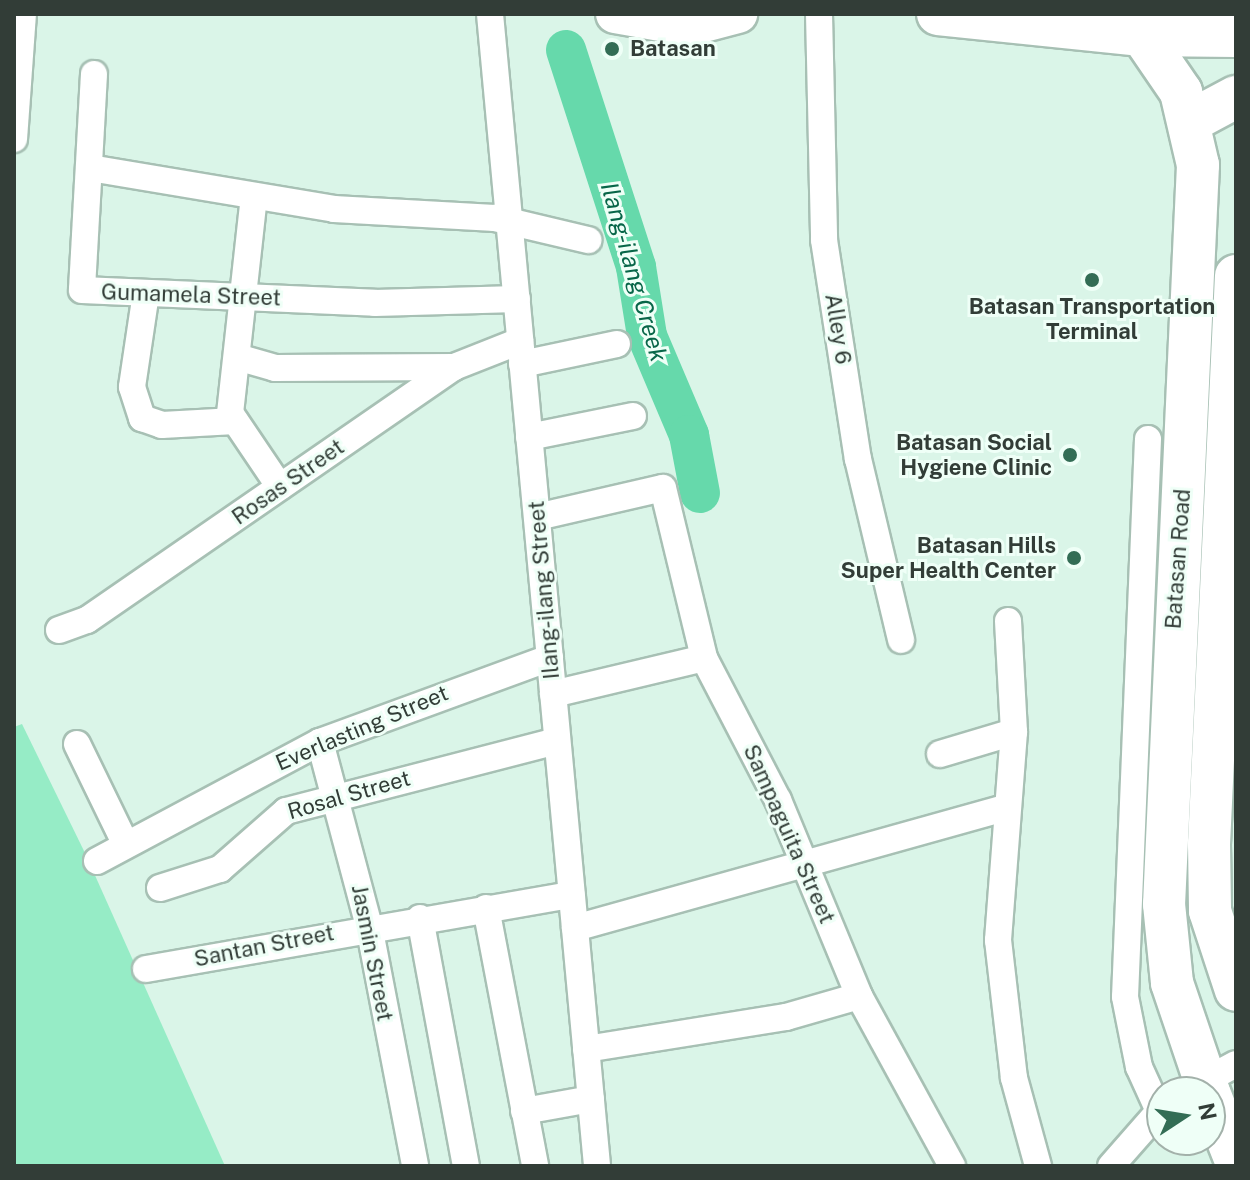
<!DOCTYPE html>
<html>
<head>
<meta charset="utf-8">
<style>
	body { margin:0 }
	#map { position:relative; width:1250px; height:1180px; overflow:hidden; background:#daf5e8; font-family:"Public Sans",sans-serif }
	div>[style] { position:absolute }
	.green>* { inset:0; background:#96ecc6 }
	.river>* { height:40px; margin:-20px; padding:0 20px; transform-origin:20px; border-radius:20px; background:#66d9ab }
	.roads { filter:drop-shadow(2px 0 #a7c0b4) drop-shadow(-2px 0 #a7c0b4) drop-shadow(0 2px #a7c0b4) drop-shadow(0 -2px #a7c0b4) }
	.street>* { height:26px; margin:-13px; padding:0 13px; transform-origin:13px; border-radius:13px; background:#fff }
	.secondary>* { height:38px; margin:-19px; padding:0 19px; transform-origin:19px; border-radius:19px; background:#fff }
	.primary>* { height:42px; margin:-21px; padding:0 21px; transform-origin:21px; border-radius:21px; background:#fff }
	.dots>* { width:22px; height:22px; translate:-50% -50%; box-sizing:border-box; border:4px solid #effff7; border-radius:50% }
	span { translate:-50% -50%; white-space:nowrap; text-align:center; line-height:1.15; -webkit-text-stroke:6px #effff7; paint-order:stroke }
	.poi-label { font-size:22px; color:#323d37; font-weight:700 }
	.left { translate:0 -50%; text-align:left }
	.right { translate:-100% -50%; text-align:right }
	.street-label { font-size:22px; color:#323d37 }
	.water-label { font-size:24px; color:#076648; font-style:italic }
	.frame { position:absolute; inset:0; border:16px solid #323d37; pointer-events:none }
	.north { position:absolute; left:1146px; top:1076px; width:80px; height:80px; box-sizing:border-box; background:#effff7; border:2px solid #a3b1aa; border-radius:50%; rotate:78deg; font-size:22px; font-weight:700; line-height:32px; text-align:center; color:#323d37 }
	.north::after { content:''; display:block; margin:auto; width:28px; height:36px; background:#336d55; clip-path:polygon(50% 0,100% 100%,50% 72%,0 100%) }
</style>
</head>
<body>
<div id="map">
	<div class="green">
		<div style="clip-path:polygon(22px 724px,85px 853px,225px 1166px,14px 1166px,14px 727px)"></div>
	</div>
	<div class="river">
		<div style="left:566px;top:50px;width:228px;rotate:72.1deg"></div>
		<div style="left:636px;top:267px;width:70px;rotate:80.9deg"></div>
		<div style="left:647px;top:336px;width:108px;rotate:67deg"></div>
		<div style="left:689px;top:435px;width:59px;rotate:79.3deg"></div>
	</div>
	<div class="roads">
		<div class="street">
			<div style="left:490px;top:14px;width:1157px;rotate:84.69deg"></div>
			<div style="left:819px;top:14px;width:226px;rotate:88.7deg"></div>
			<div style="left:824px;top:240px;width:222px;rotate:81.2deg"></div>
			<div style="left:858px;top:459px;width:186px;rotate:76.6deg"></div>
			<div style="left:94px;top:74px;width:216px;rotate:93.2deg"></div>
			<div style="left:82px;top:290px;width:293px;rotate:2.5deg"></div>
			<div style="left:375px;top:303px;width:142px;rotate:-1.6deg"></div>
			<div style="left:14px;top:139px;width:125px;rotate:-85.9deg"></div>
			<div style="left:90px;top:168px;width:247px;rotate:9.5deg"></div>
			<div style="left:334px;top:209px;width:161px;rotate:3.2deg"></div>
			<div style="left:495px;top:218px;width:96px;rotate:13.3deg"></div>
			<div style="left:254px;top:196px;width:218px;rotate:96.3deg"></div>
			<div style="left:230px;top:413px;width:89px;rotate:56deg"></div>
			<div style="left:146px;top:293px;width:95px;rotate:98.5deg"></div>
			<div style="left:132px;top:387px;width:33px;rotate:72deg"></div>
			<div style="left:142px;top:418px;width:21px;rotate:19deg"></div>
			<div style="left:162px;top:425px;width:73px;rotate:-3.1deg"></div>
			<div style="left:237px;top:357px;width:40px;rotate:16deg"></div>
			<div style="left:275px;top:368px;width:179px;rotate:-0.3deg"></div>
			<div style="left:522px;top:364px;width:97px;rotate:-11.9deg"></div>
			<div style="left:529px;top:437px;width:106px;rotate:-11.4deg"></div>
			<div style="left:1148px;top:439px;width:558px;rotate:92.36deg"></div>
			<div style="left:1125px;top:997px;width:71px;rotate:78.7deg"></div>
			<div style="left:1139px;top:1067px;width:48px;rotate:65.6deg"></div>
			<div style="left:537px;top:517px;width:129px;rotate:-13deg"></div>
			<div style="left:663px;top:488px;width:175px;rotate:76.4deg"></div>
			<div style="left:704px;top:658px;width:160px;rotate:62.5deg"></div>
			<div style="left:778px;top:800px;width:212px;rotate:67.5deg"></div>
			<div style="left:859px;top:996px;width:194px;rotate:61.3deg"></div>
			<div style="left:1008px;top:621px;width:111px;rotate:86.9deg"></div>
			<div style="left:1014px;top:732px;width:209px;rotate:94.4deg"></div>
			<div style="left:998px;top:940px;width:139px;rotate:83.4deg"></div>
			<div style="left:1014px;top:1078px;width:91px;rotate:74.7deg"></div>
			<div style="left:59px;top:630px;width:30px;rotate:-20deg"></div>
			<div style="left:87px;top:620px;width:446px;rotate:-34.6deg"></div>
			<div style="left:454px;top:367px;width:71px;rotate:-21.5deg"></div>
			<div style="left:553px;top:694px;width:155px;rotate:-13.4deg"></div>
			<div style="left:320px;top:742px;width:190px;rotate:75.1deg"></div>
			<div style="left:369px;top:926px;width:244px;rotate:79.1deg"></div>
			<div style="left:77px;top:744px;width:112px;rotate:64.1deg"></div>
			<div style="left:940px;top:754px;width:77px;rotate:-16.6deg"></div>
			<div style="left:97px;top:861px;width:253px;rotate:-28.1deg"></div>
			<div style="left:320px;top:742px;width:245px;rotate:-20.1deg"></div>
			<div style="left:160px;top:888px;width:63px;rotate:-17.6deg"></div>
			<div style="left:220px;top:869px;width:88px;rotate:-41.3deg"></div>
			<div style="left:286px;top:811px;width:280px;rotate:-14.5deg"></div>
			<div style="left:486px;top:908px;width:263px;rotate:79.2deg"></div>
			<div style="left:420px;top:918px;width:252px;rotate:79.5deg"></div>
			<div style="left:575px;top:928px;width:447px;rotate:-15.6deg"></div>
			<div style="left:146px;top:969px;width:432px;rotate:-9.9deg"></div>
			<div style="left:586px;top:1049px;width:203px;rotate:-9.1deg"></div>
			<div style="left:786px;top:1017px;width:76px;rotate:-16deg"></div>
			<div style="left:1184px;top:1092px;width:59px;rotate:-28.3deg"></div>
			<div style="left:524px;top:1111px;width:68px;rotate:-10.2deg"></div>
			<div style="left:1111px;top:1166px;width:77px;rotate:-48.7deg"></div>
		</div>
		<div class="secondary">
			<div style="left:615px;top:14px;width:75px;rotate:10deg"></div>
			<div style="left:689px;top:27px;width:51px;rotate:-14.9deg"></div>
		</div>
		<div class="primary">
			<div style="left:938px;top:14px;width:205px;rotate:5.9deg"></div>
			<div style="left:1142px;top:35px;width:94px;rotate:0.6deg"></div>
			<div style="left:1142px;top:35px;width:69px;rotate:55.6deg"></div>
			<div style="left:1181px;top:92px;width:75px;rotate:76.9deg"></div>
			<div style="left:1198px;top:165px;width:740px;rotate:92.63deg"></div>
			<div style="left:1164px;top:904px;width:79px;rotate:84.2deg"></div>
			<div style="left:1172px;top:983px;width:115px;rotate:71.3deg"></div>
			<div style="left:1191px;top:121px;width:51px;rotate:-28.1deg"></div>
			<div style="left:1236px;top:276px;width:569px;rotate:92.72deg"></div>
			<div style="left:1209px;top:844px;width:67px;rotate:89.1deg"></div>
			<div style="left:1210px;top:911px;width:83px;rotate:71.8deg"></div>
			<div style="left:1210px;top:1095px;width:71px;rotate:68.5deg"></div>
		</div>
	</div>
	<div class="dots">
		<div style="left:612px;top:49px;background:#336d55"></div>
		<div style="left:1092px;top:280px;background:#336d55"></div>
		<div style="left:1070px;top:455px;background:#336d55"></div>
		<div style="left:1074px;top:558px;background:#336d55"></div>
	</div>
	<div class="poi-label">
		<span class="left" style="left:630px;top:49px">Batasan</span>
		<span style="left:1092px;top:319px">Batasan Transportation<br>Terminal</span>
		<span class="right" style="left:1052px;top:455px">Batasan Social<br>Hygiene Clinic</span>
		<span class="right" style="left:1056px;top:558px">Batasan Hills<br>Super Health Center</span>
	</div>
	<div class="street-label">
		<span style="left:191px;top:295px;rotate:2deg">Gumamela Street</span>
		<span style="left:838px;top:329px;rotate:81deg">Alley 6</span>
		<span style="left:288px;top:482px;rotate:-35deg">Rosas Street</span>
		<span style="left:1178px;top:559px;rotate:-86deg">Batasan Road</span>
		<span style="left:544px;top:590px;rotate:-95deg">Ilang-ilang Street</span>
		<span style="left:362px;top:728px;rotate:-23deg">Everlasting Street</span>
		<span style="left:349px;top:795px;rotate:-16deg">Rosal Street</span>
		<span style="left:789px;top:834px;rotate:66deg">Sampaguita Street</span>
		<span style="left:264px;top:946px;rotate:-11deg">Santan Street</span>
		<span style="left:372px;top:953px;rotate:79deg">Jasmin Street</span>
	</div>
	<div class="water-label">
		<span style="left:634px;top:272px;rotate:74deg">Ilang-ilang Creek</span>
	</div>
	<div class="frame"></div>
	<div class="north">N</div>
</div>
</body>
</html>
